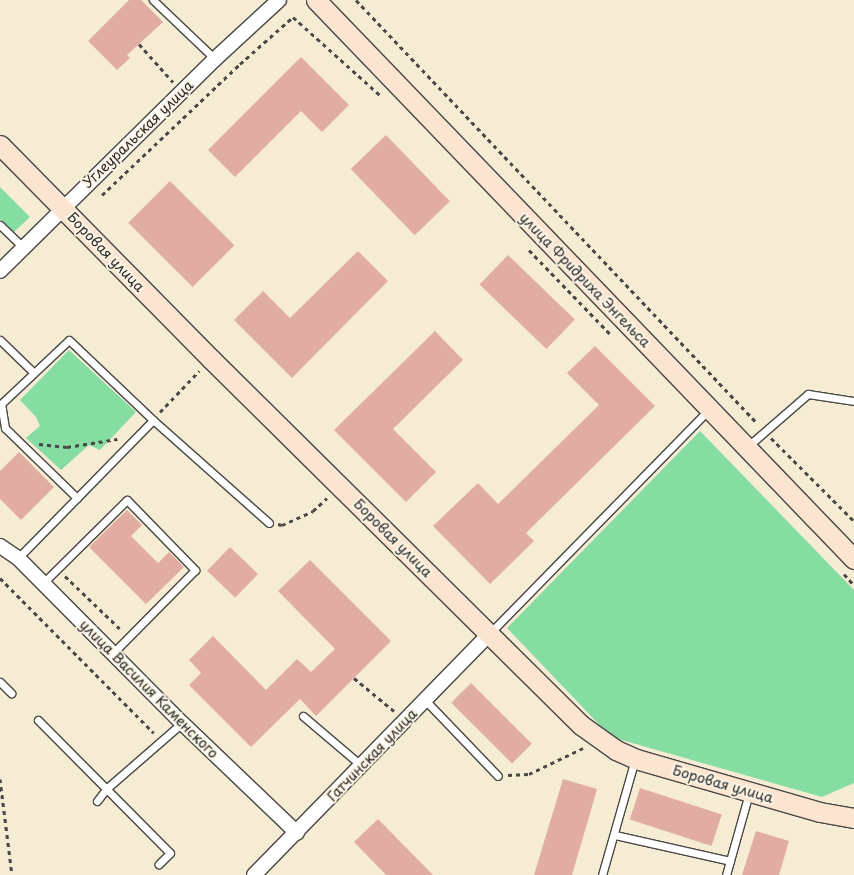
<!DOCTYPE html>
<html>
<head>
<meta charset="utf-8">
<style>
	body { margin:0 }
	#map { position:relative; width:854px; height:875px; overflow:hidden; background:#f5ecd3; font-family:"Playpen Sans",sans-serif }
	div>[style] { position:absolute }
	.green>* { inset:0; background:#86dda2 }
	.building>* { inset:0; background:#e1ada3; transform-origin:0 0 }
	.path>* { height:3px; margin-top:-1.5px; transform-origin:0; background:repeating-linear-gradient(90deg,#494844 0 4px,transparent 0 8px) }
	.roads { filter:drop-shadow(1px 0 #494844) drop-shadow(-1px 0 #494844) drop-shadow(0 1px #494844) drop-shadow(0 -1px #494844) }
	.lane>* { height:7px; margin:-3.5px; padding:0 3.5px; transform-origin:3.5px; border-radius:3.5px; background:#fff }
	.street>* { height:14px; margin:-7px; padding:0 7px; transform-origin:7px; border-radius:7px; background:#fff }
	.secondary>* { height:19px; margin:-9.5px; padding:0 9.5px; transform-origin:9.5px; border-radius:9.5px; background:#fce5d0 }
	span { translate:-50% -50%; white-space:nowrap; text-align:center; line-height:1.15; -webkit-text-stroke:4px #fcf5e5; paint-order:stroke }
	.street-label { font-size:14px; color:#2b2b2b }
</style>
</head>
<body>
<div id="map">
	<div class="green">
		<div style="clip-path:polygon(0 187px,30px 217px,14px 232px,0 219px)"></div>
		<div style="clip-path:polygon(69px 350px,136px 412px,100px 450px,89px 445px,61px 470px,26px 438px,40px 426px,36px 417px,20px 400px)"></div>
		<div style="clip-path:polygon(700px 431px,854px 590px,854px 783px,822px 797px,611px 737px,507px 628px)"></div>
	</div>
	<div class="building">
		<div style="clip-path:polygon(129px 0,141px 0,163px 22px,127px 55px,130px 58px,117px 70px,88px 41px)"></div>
		<div style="clip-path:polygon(301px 57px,349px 105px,322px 132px,301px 111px,235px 177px,208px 150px)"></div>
		<div style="left:386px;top:135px;width:92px;height:49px;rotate:46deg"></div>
		<div style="left:170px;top:181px;width:91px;height:59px;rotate:45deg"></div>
		<div style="clip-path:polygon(358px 251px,388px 281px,292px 378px,234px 320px,263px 291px,290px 318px)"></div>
		<div style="left:508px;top:255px;width:93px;height:41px;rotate:44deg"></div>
		<div style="clip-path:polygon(435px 331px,463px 360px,393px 429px,436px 472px,406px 502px,334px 430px)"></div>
		<div style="clip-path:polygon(595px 346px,655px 406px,526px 533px,534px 541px,490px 584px,433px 526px,478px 483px,498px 504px,599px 405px,567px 373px)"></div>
		<div style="clip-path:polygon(19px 452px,54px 487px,21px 520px,0 499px,0 471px)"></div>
		<div style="clip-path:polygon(127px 510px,142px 525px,131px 536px,158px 563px,169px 552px,184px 567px,146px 604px,89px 547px)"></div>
		<div style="left:230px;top:547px;width:39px;height:33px;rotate:44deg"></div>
		<div style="clip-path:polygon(310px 560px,391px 641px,316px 716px,300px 699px,251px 747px,189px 685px,201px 673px,189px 660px,213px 636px,266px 690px,297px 659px,311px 672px,335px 649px,278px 591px)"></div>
		<div style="left:471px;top:683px;width:86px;height:28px;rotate:45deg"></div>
		<div style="clip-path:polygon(563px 779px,597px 789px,591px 810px,572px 875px,534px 875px)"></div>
		<div style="left:640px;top:788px;width:86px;height:33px;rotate:18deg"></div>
		<div style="clip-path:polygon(378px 819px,433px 875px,386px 875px,354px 842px)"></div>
		<div style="clip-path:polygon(756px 831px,789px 841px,779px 875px,742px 875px)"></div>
	</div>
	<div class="path">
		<div style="left:356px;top:0;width:583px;rotate:46.53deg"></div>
		<div style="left:139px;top:44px;width:51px;rotate:48.2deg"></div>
		<div style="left:102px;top:195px;width:190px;rotate:-43.5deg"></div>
		<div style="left:240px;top:64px;width:71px;rotate:-41.6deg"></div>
		<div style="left:293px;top:17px;width:118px;rotate:41.9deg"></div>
		<div style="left:529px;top:250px;width:118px;rotate:46deg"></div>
		<div style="left:160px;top:412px;width:57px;rotate:-46.4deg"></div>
		<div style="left:771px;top:438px;width:117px;rotate:45deg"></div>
		<div style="left:39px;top:444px;width:28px;rotate:6deg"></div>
		<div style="left:67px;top:447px;width:51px;rotate:-9.1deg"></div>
		<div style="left:278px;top:524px;width:4px;rotate:14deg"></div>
		<div style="left:282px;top:525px;width:34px;rotate:-24deg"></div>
		<div style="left:313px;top:511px;width:19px;rotate:-43deg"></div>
		<div style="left:844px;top:574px;width:15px;rotate:48deg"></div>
		<div style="left:65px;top:576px;width:76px;rotate:43.9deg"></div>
		<div style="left:0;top:578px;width:218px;rotate:45.2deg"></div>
		<div style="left:354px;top:678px;width:52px;rotate:39.5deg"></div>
		<div style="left:508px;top:775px;width:21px;rotate:-3deg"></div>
		<div style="left:529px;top:774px;width:60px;rotate:-25.7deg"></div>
		<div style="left:0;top:779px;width:97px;rotate:82.9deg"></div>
	</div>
	<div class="roads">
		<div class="lane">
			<div style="left:153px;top:0;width:86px;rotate:43.6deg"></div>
			<div style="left:0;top:225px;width:32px;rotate:44deg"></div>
			<div style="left:0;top:340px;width:46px;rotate:44.1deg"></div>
			<div style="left:747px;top:447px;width:81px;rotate:-41deg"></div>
			<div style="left:808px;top:394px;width:47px;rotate:8.7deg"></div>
			<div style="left:77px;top:498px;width:100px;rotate:-135.8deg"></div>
			<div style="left:5px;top:428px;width:24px;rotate:-99deg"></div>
			<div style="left:1px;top:404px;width:93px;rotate:-43.3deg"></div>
			<div style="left:69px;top:340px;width:116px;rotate:43.6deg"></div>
			<div style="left:153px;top:420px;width:155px;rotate:41.6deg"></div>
			<div style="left:18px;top:558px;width:193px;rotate:-45.6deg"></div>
			<div style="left:43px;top:583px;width:118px;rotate:-44.7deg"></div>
			<div style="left:127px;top:500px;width:98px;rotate:45.8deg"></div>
			<div style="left:195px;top:570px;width:117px;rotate:134.7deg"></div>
			<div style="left:489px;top:634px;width:315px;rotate:-45.6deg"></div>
			<div style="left:0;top:682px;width:16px;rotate:45deg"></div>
			<div style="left:425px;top:700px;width:105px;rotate:46.2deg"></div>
			<div style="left:303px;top:716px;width:77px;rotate:40.3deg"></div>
			<div style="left:38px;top:720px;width:187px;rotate:45.2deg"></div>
			<div style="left:170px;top:853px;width:16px;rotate:135deg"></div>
			<div style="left:97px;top:801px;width:15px;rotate:-53deg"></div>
			<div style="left:106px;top:789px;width:101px;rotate:-41deg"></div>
			<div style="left:615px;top:835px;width:118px;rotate:12.7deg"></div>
			<div style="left:602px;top:875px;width:121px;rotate:-74.1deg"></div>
			<div style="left:726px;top:875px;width:85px;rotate:-74.3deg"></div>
		</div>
		<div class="street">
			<div style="left:0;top:271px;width:302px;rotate:-44.6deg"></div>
			<div style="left:215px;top:59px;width:87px;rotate:-42.7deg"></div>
			<div style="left:0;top:546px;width:22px;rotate:34deg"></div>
			<div style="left:18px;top:558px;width:233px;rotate:45.2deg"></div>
			<div style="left:182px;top:723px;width:159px;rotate:43.7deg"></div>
			<div style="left:254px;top:875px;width:337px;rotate:-45.7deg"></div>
		</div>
		<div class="secondary">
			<div style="left:316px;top:0;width:776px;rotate:46.1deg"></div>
			<div style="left:0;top:145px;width:301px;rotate:45.4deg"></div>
			<div style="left:211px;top:359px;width:520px;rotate:44.69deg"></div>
			<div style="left:581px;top:725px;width:43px;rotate:35.5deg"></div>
			<div style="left:616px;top:750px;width:22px;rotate:24deg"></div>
			<div style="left:636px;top:759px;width:191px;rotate:16.1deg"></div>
			<div style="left:820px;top:812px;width:35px;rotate:10deg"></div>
		</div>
	</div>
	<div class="street-label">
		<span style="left:138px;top:134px;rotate:-44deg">Углеуральская улица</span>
		<span style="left:106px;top:252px;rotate:46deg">Боровая улица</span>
		<span style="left:585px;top:280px;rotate:46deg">улица Фридриха Энгельса</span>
		<span style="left:393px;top:538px;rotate:45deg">Боровая улица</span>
		<span style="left:149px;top:689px;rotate:45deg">улица Василия Каменского</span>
		<span style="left:372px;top:755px;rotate:-46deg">Гатчинская улица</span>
		<span style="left:723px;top:784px;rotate:16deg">Боровая улица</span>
	</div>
</div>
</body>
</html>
